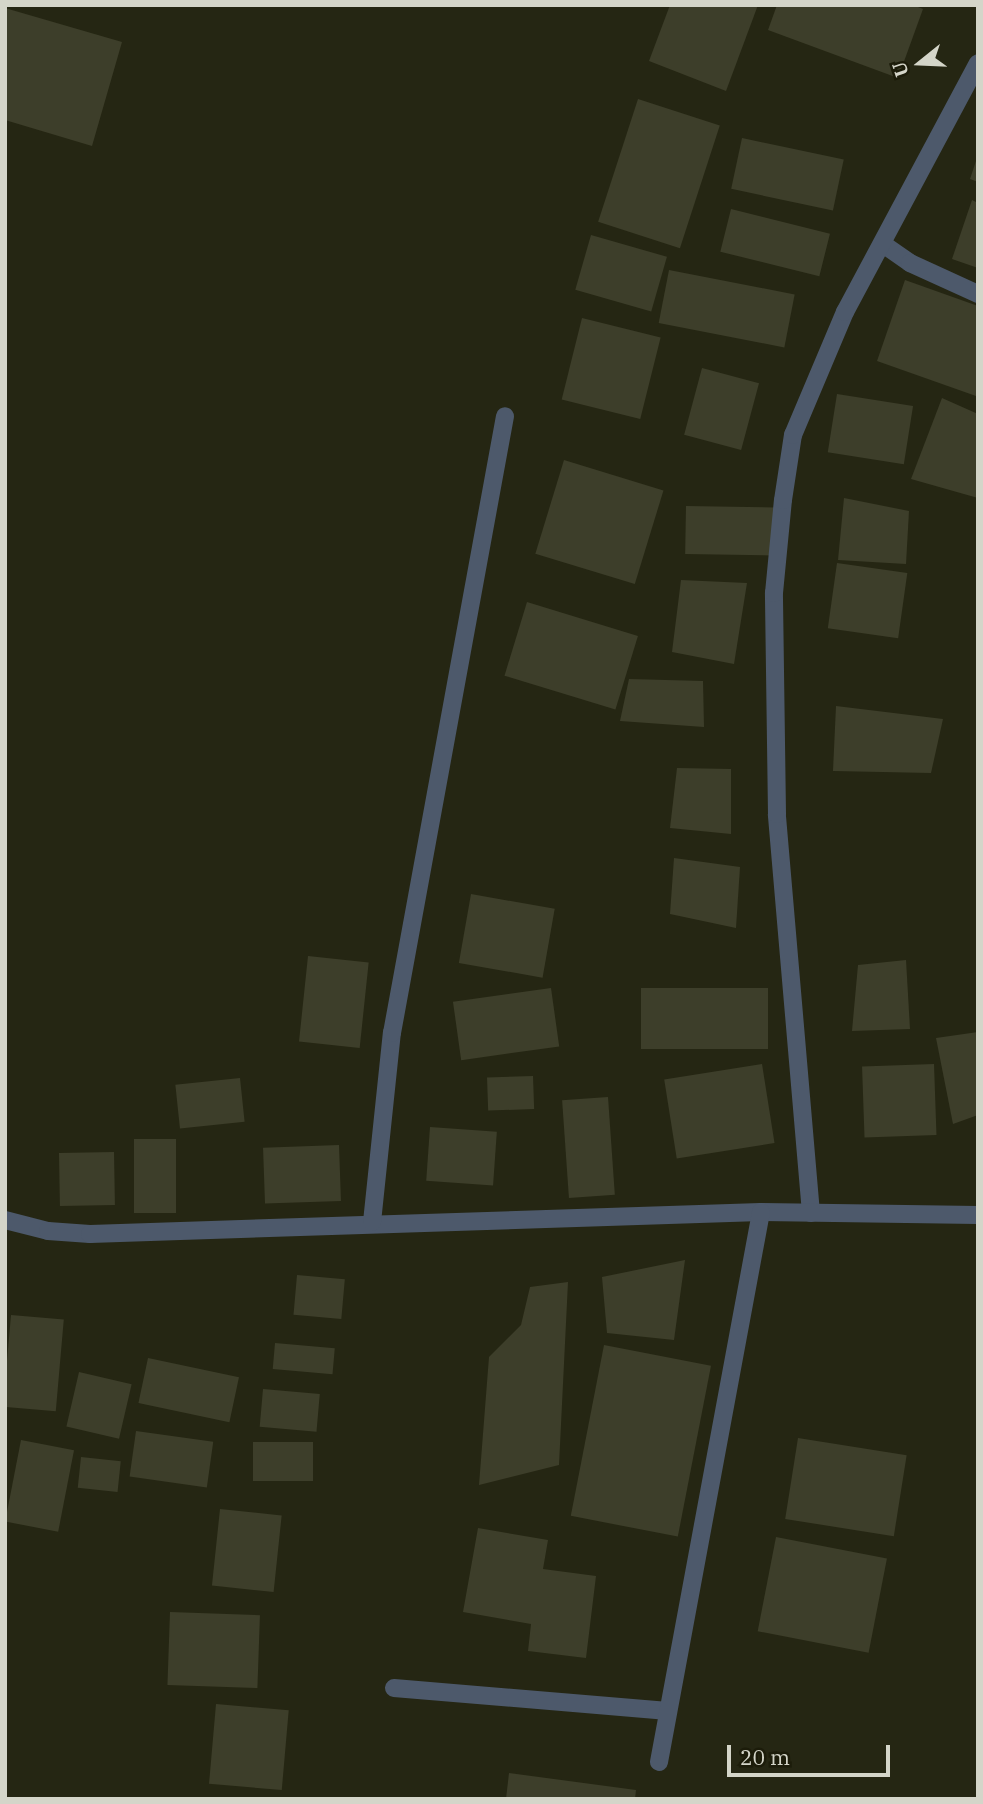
<!DOCTYPE html>
<html>
<head>
<meta charset="utf-8">
<style>
	body { margin:0 }
	#map { position:relative; width:983px; height:1804px; overflow:hidden; background:#252613; font-family:"IBM Plex Serif",serif }
	div>[style] { position:absolute }
	.building>* { inset:0; background:#3d3e2a; transform-origin:0 0 }
	.street>* { height:18px; margin:-9px; padding:0 9px; transform-origin:9px; border-radius:9px; background:#4d596b }
	span { translate:-50% -50%; white-space:nowrap; text-align:center; line-height:1.15; -webkit-text-stroke:6px #1c1c0a; paint-order:stroke }
	.frame { position:absolute; inset:0; border:7px solid #d4d5c9; pointer-events:none }
	.north { position:absolute; left:885px; top:28px; width:70px; height:70px; -webkit-text-stroke:5px #1c1c0a; paint-order:stroke; rotate:252deg; font-size:19px; font-weight:700; line-height:28px; text-align:center; color:#d4d5c9 }
	.north::after { content:''; display:block; margin:auto; width:24px; height:32px; background:#d4d5c9; clip-path:polygon(50% 0,100% 100%,50% 72%,0 100%) }
	.scale { position:absolute; left:727px; top:1745px; width:163px; height:32px; box-sizing:border-box; border:4px solid #d4d5c9; border-top:0; padding-left:9px; font-size:21px; line-height:24px; white-space:nowrap; color:#d4d5c9; -webkit-text-stroke:5px #1c1c0a; paint-order:stroke }
</style>
</head>
<body>
<div id="map">
	<div class="building">
		<div style="clip-path:polygon(670px 5px,758px 5px,726px 91px,649px 61px)"></div>
		<div style="clip-path:polygon(777px 5px,913px 5px,923px 9px,898px 78px,768px 30px)"></div>
		<div style="clip-path:polygon(5px 8px,122px 42px,92px 146px,5px 120px)"></div>
		<div style="left:638px;top:99px;width:86px;height:129px;rotate:18deg"></div>
		<div style="left:742px;top:138px;width:104px;height:52px;rotate:12deg"></div>
		<div style="clip-path:polygon(977px 158px,978px 158px,978px 182px,970px 179px)"></div>
		<div style="clip-path:polygon(972px 200px,978px 203px,978px 268px,952px 259px)"></div>
		<div style="left:731px;top:209px;width:102px;height:44px;rotate:14deg"></div>
		<div style="left:591px;top:235px;width:79px;height:57px;rotate:16deg"></div>
		<div style="left:669px;top:270px;width:128px;height:54px;rotate:11deg"></div>
		<div style="clip-path:polygon(905px 280px,978px 306px,976px 396px,877px 361px)"></div>
		<div style="left:582px;top:318px;width:81px;height:84px;rotate:14deg"></div>
		<div style="left:702px;top:368px;width:59px;height:69px;rotate:15deg"></div>
		<div style="left:837px;top:394px;width:77px;height:59px;rotate:9deg"></div>
		<div style="clip-path:polygon(942px 398px,978px 414px,978px 498px,911px 479px)"></div>
		<div style="left:564px;top:460px;width:104px;height:98px;rotate:17deg"></div>
		<div style="clip-path:polygon(844px 498px,909px 511px,906px 564px,838px 560px)"></div>
		<div style="left:686px;top:506px;width:90px;height:48px;rotate:1deg"></div>
		<div style="left:837px;top:563px;width:71px;height:66px;rotate:8deg"></div>
		<div style="clip-path:polygon(681px 580px,747px 583px,734px 664px,672px 652px)"></div>
		<div style="left:527px;top:602px;width:116px;height:77px;rotate:17deg"></div>
		<div style="clip-path:polygon(629px 679px,703px 681px,704px 727px,620px 721px)"></div>
		<div style="clip-path:polygon(836px 706px,943px 719px,931px 773px,833px 771px)"></div>
		<div style="clip-path:polygon(677px 768px,731px 769px,731px 834px,670px 828px)"></div>
		<div style="clip-path:polygon(674px 858px,740px 867px,736px 928px,670px 914px)"></div>
		<div style="left:471px;top:894px;width:85px;height:70px;rotate:10deg"></div>
		<div style="left:308px;top:956px;width:61px;height:86px;rotate:6deg"></div>
		<div style="clip-path:polygon(906px 960px,910px 1029px,852px 1031px,858px 965px)"></div>
		<div style="left:551px;top:988px;width:59px;height:99px;rotate:82deg"></div>
		<div style="left:641px;top:988px;width:127px;height:61px"></div>
		<div style="clip-path:polygon(978px 1032px,978px 1115px,953px 1124px,936px 1038px)"></div>
		<div style="left:762px;top:1064px;width:80px;height:99px;rotate:81deg"></div>
		<div style="left:934px;top:1064px;width:71px;height:72px;rotate:88deg"></div>
		<div style="left:533px;top:1076px;width:33px;height:46px;rotate:88deg"></div>
		<div style="left:240px;top:1078px;width:44px;height:65px;rotate:84deg"></div>
		<div style="left:608px;top:1097px;width:98px;height:46px;rotate:86deg"></div>
		<div style="left:430px;top:1127px;width:67px;height:54px;rotate:4deg"></div>
		<div style="left:134px;top:1139px;width:42px;height:74px"></div>
		<div style="left:339px;top:1145px;width:56px;height:76px;rotate:88deg"></div>
		<div style="left:114px;top:1152px;width:53px;height:55px;rotate:89deg"></div>
		<div style="clip-path:polygon(685px 1260px,674px 1340px,607px 1333px,602px 1277px)"></div>
		<div style="left:297px;top:1275px;width:48px;height:40px;rotate:5deg"></div>
		<div style="clip-path:polygon(568px 1282px,559px 1465px,479px 1485px,489px 1357px,521px 1325px,530px 1287px)"></div>
		<div style="left:11px;top:1315px;width:53px;height:92px;rotate:5deg"></div>
		<div style="left:275px;top:1343px;width:60px;height:26px;rotate:5deg"></div>
		<div style="left:604px;top:1345px;width:109px;height:174px;rotate:11deg"></div>
		<div style="left:148px;top:1358px;width:93px;height:46px;rotate:12deg"></div>
		<div style="left:79px;top:1372px;width:54px;height:56px;rotate:13deg"></div>
		<div style="left:263px;top:1389px;width:57px;height:38px;rotate:5deg"></div>
		<div style="left:136px;top:1431px;width:78px;height:46px;rotate:8deg"></div>
		<div style="left:798px;top:1438px;width:110px;height:82px;rotate:9deg"></div>
		<div style="left:21px;top:1440px;width:54px;height:83px;rotate:11deg"></div>
		<div style="left:313px;top:1442px;width:39px;height:60px;rotate:90deg"></div>
		<div style="left:81px;top:1457px;width:40px;height:31px;rotate:6deg"></div>
		<div style="left:220px;top:1509px;width:62px;height:77px;rotate:6deg"></div>
		<div style="clip-path:polygon(478px 1528px,548px 1540px,543px 1569px,596px 1576px,586px 1658px,528px 1651px,531px 1624px,463px 1612px)"></div>
		<div style="left:776px;top:1537px;width:113px;height:96px;rotate:11deg"></div>
		<div style="left:170px;top:1612px;width:90px;height:73px;rotate:2deg"></div>
		<div style="left:216px;top:1704px;width:73px;height:80px;rotate:5deg"></div>
		<div style="clip-path:polygon(509px 1773px,636px 1790px,635px 1799px,506px 1799px)"></div>
	</div>
	<div class="street">
		<div style="left:883px;top:244px;width:33px;rotate:35deg"></div>
		<div style="left:910px;top:263px;width:75px;rotate:24.5deg"></div>
		<div style="left:811px;top:1213px;width:400px;rotate:-94.9deg"></div>
		<div style="left:777px;top:814px;width:221px;rotate:-90.8deg"></div>
		<div style="left:774px;top:593px;width:93px;rotate:-84.5deg"></div>
		<div style="left:783px;top:500px;width:66px;rotate:-81.3deg"></div>
		<div style="left:793px;top:435px;width:134px;rotate:-67.1deg"></div>
		<div style="left:845px;top:312px;width:282px;rotate:-61.9deg"></div>
		<div style="left:5px;top:1220px;width:44px;rotate:14.3deg"></div>
		<div style="left:48px;top:1231px;width:42px;rotate:4.1deg"></div>
		<div style="left:90px;top:1234px;width:671px;rotate:-1.88deg"></div>
		<div style="left:761px;top:1212px;width:217px;rotate:0.8deg"></div>
		<div style="left:372px;top:1222px;width:190px;rotate:-84deg"></div>
		<div style="left:392px;top:1033px;width:627px;rotate:-79.62deg"></div>
		<div style="left:394px;top:1688px;width:275px;rotate:4.8deg"></div>
		<div style="left:659px;top:1762px;width:559px;rotate:-79.49deg"></div>
	</div>
	<div class="frame"></div>
	<div class="north">U</div>
	<div class="scale">20 m</div>
</div>
</body>
</html>
